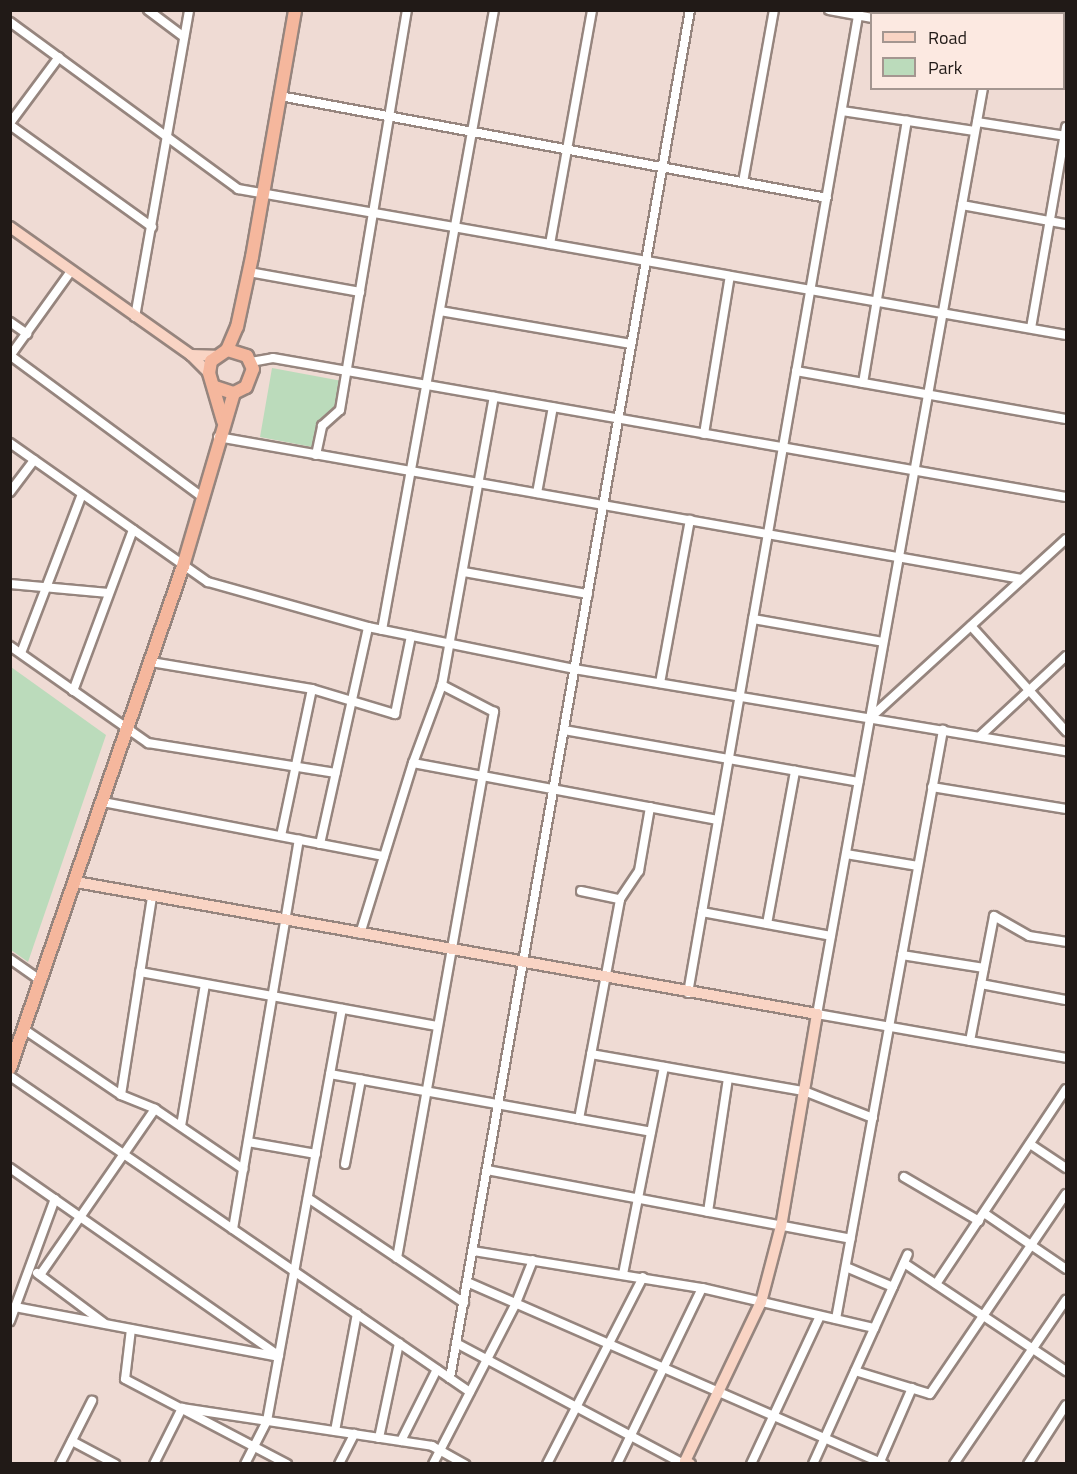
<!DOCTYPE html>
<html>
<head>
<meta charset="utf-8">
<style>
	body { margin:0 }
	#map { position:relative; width:1077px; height:1474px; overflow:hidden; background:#efdbd4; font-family:"Titillium Web",sans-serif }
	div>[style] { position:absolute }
	.green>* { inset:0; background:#bbdbbb }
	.roads { filter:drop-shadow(2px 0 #96857e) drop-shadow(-2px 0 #96857e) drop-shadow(0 2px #96857e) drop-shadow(0 -2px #96857e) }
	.minor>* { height:8px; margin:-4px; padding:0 4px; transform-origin:4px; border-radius:4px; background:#fff }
	.major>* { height:10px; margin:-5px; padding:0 5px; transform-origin:5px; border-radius:5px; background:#f9d4c4 }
	.highway>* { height:12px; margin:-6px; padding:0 6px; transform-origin:6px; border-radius:6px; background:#f5b79d }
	span { translate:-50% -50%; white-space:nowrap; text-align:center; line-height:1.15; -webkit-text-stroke:5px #fce9e1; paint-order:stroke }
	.frame { position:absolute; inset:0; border:12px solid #211a17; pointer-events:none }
	.legend { position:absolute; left:870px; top:12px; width:195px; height:78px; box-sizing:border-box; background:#fce9e1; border:2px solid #a49690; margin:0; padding:8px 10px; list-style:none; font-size:18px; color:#211a17 }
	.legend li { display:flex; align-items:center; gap:12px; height:30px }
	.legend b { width:30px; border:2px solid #a49690 }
</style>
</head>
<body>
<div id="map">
	<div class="green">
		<div style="clip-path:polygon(272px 368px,342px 381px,337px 407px,317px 422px,312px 447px,260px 437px)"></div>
		<div style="clip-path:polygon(11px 667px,106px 735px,28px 962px,11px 950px)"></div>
	</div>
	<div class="roads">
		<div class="minor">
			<div style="left:148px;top:10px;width:45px;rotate:36.9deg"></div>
			<div style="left:829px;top:10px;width:44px;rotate:10.5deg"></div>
			<div style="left:924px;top:14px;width:4px;rotate:-90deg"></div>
			<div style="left:996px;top:14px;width:4px;rotate:-76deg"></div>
			<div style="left:10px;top:22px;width:283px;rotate:36.2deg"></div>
			<div style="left:238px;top:189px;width:841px;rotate:10deg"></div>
			<div style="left:1064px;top:53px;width:2px"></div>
			<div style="left:983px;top:88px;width:941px;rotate:100.16deg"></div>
			<div style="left:817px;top:1014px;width:253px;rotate:10deg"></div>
			<div style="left:280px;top:96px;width:556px;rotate:10.56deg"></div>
			<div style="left:842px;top:111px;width:134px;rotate:8.6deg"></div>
			<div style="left:977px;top:122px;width:90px;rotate:8.9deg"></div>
			<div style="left:10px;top:123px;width:82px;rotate:-53.4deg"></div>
			<div style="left:10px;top:125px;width:175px;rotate:35.7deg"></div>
			<div style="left:743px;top:182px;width:175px;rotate:-79.8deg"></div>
			<div style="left:962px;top:205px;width:106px;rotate:10.4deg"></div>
			<div style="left:550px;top:244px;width:238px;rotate:-79.8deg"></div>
			<div style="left:249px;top:272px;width:113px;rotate:10.2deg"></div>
			<div style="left:440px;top:311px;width:194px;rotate:9.8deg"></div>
			<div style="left:135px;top:317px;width:312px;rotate:-80deg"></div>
			<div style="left:10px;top:322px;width:21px;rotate:35deg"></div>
			<div style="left:1031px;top:328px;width:204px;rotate:-80.1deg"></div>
			<div style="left:10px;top:356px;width:105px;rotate:-54.3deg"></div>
			<div style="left:11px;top:356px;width:237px;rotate:36.4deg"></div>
			<div style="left:251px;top:362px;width:22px;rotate:-10deg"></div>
			<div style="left:273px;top:358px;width:805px;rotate:9.94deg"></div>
			<div style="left:796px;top:371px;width:274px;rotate:10.1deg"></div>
			<div style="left:863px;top:383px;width:266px;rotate:-80.5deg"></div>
			<div style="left:704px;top:434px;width:160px;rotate:-80.7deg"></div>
			<div style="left:218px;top:437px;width:816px;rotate:10.02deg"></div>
			<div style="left:10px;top:443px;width:242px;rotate:35.1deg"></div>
			<div style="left:208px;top:582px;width:166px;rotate:15.7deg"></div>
			<div style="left:368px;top:627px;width:210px;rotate:11.5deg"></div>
			<div style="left:574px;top:669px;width:499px;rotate:9.5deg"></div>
			<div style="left:316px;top:455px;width:30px;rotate:-78deg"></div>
			<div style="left:322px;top:426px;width:24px;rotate:-42deg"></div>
			<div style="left:340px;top:410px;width:406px;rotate:-80.5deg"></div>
			<div style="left:10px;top:492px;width:40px;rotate:-53deg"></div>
			<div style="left:537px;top:493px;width:87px;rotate:-79.5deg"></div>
			<div style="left:464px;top:572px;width:126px;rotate:10.1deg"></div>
			<div style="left:10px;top:584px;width:99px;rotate:5.2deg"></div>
			<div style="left:753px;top:619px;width:132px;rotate:10deg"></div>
			<div style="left:971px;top:626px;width:142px;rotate:47.9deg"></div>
			<div style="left:382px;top:630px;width:630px;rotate:-79.76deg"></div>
			<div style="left:10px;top:646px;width:169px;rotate:35.1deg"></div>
			<div style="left:148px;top:743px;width:190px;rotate:9.1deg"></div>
			<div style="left:21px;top:653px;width:170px;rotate:-69deg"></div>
			<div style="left:151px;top:662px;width:163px;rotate:9.5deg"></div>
			<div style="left:312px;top:689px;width:87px;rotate:16.8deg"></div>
			<div style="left:395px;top:714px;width:80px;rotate:-78.4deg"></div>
			<div style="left:660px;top:683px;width:166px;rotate:-79.6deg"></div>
			<div style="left:73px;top:691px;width:172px;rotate:-69.6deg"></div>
			<div style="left:870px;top:718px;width:265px;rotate:-42.4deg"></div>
			<div style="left:564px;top:730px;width:299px;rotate:10deg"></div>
			<div style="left:980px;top:736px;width:117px;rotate:-42.9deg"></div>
			<div style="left:413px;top:763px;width:310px;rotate:10.6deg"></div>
			<div style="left:932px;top:787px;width:136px;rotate:9.3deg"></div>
			<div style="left:103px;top:802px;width:286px;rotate:10.9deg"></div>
			<div style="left:281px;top:836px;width:150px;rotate:-78.1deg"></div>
			<div style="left:320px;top:844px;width:222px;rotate:-77.5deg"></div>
			<div style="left:846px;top:854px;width:73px;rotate:9.5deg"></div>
			<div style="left:581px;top:891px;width:40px;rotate:12deg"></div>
			<div style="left:702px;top:912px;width:131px;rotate:10.5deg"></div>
			<div style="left:767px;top:924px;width:156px;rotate:-79.6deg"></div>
			<div style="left:360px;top:934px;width:179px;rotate:-72.8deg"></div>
			<div style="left:413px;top:763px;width:83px;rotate:-69.6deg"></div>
			<div style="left:442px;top:685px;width:293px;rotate:-79.8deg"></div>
			<div style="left:902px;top:955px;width:83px;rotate:9deg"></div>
			<div style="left:10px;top:959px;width:39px;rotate:35deg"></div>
			<div style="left:140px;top:972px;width:302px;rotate:10.3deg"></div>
			<div style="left:981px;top:984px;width:86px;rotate:10.7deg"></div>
			<div style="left:688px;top:993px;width:998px;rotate:-80.13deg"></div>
			<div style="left:25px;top:1030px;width:116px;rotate:34.1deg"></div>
			<div style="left:121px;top:1095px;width:37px;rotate:22deg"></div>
			<div style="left:155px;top:1109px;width:107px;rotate:34.3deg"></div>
			<div style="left:970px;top:1041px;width:127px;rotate:-79.1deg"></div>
			<div style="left:994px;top:916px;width:40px;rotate:29.7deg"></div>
			<div style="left:1029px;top:936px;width:37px;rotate:9deg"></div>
			<div style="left:591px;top:1054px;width:216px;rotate:9.9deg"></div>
			<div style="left:804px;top:1091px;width:74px;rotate:21.4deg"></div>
			<div style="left:330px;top:1074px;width:326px;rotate:10.2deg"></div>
			<div style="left:10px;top:1076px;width:558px;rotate:34.49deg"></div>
			<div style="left:121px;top:1095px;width:201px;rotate:-81.1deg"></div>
			<div style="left:579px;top:1119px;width:224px;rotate:-79.4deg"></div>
			<div style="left:620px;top:899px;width:34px;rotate:-56deg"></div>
			<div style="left:639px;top:871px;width:65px;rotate:-80.2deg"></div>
			<div style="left:181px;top:1126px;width:144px;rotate:-80.4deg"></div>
			<div style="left:248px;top:1142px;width:69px;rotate:10deg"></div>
			<div style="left:1030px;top:1144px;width:43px;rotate:33.7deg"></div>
			<div style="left:345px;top:1164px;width:86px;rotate:-79.3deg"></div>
			<div style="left:10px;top:1168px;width:328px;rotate:34.9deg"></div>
			<div style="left:487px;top:1170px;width:370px;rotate:10.7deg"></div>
			<div style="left:904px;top:1177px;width:87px;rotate:30.4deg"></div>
			<div style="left:308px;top:1198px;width:188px;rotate:33.9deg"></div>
			<div style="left:708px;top:1212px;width:135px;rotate:-81.5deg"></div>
			<div style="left:984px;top:1213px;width:99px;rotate:34.3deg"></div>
			<div style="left:233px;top:1229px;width:395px;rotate:-80.4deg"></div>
			<div style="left:473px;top:1251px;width:232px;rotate:9.2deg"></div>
			<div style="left:702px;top:1288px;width:177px;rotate:13.1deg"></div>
			<div style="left:397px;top:1258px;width:555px;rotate:-79.93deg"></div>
			<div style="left:494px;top:712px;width:59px;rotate:-152.6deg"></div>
			<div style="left:904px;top:1263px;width:195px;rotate:33.7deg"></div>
			<div style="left:846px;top:1267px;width:51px;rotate:23.1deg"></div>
			<div style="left:37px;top:1273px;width:84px;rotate:36.7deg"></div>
			<div style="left:623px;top:1274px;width:211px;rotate:-78.8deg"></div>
			<div style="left:40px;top:1275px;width:202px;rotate:-55.3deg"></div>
			<div style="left:467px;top:1282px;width:455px;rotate:23.6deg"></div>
			<div style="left:936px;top:1284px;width:234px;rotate:-56.3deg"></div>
			<div style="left:15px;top:1307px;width:264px;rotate:10.7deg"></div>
			<div style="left:836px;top:1319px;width:599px;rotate:-79.7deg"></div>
			<div style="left:10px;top:1321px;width:130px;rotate:-69.8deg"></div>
			<div style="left:131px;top:1329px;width:50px;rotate:96.8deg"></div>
			<div style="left:125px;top:1379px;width:183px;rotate:27.7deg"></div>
			<div style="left:456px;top:1343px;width:258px;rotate:28deg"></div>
			<div style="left:855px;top:1371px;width:78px;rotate:17deg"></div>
			<div style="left:930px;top:1394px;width:242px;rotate:-55.8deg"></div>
			<div style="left:450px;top:1378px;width:1389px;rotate:-80.05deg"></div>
			<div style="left:182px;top:1408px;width:253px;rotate:8.6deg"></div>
			<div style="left:432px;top:1446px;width:38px;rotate:29deg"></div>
			<div style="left:335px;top:1431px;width:119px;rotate:-79.4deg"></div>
			<div style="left:379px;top:1438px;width:97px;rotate:-78.1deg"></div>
			<div style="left:72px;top:1441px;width:49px;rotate:28.1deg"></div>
			<div style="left:401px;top:1441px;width:80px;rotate:-63.4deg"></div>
			<div style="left:60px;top:1464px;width:71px;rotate:-63.1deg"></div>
			<div style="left:154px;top:1464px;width:63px;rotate:-63.4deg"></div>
			<div style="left:245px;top:1464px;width:48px;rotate:-62.9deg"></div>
			<div style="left:267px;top:1421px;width:419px;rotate:-79.7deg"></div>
			<div style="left:339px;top:1464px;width:34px;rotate:-63deg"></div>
			<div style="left:433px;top:1464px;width:181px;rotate:-62.7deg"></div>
			<div style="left:516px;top:1303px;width:46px;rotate:-68.4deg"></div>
			<div style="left:547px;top:1464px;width:210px;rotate:-62.8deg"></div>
			<div style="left:617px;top:1464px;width:195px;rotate:-64.2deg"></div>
			<div style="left:751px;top:1464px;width:163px;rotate:-65deg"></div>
			<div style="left:813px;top:1464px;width:230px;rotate:-65.7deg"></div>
			<div style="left:879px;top:1464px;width:83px;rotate:-66.5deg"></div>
			<div style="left:954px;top:1464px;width:199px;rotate:-55.7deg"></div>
			<div style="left:1028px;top:1464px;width:70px;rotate:-57.2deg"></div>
		</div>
		<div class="major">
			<div style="left:10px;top:227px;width:222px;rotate:35.3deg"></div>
			<div style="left:191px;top:355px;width:25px;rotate:45deg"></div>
			<div style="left:191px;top:355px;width:24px;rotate:2deg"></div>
			<div style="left:76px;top:882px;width:753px;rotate:10.1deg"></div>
			<div style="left:817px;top:1014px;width:215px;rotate:99.6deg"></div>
			<div style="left:781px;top:1226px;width:79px;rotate:104.7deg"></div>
			<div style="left:761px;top:1302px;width:176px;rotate:115.5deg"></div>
			<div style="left:685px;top:1461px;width:6px;rotate:31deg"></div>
		</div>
		<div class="highway">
			<div style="left:227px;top:350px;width:25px;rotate:-67deg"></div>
			<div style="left:237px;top:327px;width:72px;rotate:-77.9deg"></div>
			<div style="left:252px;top:257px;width:251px;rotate:-80.1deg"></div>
			<div style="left:215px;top:387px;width:20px;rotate:18deg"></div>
			<div style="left:234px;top:393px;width:13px;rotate:-27deg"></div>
			<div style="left:246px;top:387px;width:19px;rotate:-69deg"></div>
			<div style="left:253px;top:369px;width:14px;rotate:-115deg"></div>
			<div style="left:247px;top:356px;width:21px;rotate:-163deg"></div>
			<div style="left:227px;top:350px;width:19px;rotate:145deg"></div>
			<div style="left:211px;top:361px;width:12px;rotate:99deg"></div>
			<div style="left:209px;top:373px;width:50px;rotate:73.7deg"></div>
			<div style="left:10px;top:1068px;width:531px;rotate:-70.98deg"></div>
			<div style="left:183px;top:566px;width:180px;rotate:-73.6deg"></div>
		</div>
	</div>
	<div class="frame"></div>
	<ul class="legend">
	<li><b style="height:8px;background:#f9d4c4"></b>Road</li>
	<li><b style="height:16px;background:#bbdbbb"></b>Park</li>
	</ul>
</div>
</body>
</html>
